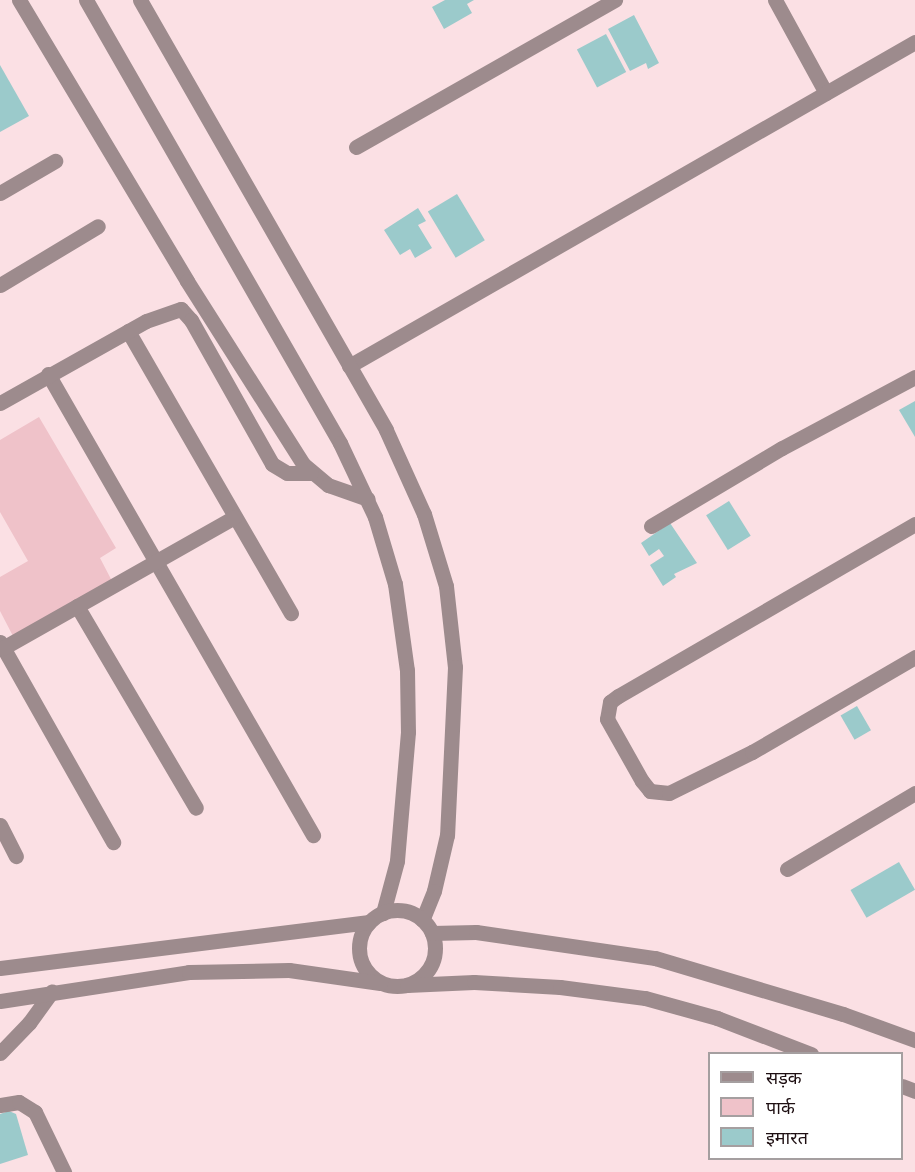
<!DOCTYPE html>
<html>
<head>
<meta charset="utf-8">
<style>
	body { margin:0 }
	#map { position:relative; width:915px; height:1172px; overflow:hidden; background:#fbe0e4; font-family:"Noto Sans","Noto Sans Devanagari",sans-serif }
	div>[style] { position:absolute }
	.green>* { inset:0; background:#efc2c9 }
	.building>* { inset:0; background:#9bcacb; transform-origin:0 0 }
	.minor>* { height:15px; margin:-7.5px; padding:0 7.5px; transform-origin:7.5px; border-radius:7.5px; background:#9d8b8d }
	.tertiary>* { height:15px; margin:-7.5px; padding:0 7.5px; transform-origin:7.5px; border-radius:7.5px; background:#9d8b8d }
	.tertiary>.ring { margin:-7.5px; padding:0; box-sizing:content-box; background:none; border:15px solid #9d8b8d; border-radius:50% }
	span { translate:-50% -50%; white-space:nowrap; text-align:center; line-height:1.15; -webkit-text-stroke:4.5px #fff; paint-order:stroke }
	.legend { position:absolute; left:708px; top:1052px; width:195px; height:108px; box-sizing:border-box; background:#fff; border:2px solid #a59fa0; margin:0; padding:8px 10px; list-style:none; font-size:18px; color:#1e0f12 }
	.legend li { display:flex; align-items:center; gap:12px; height:30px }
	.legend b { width:30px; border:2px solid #a59fa0 }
</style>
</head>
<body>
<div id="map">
	<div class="green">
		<div style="clip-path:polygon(39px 417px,116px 548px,100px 558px,112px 581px,14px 638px,0 611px,0 577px,28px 561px,0 512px,0 440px)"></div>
	</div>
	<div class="building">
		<div style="clip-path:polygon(445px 0,474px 0,467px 4px,472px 13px,444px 29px,432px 7px)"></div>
		<div style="clip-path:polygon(634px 15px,659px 63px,648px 69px,646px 63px,630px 71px,608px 29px)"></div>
		<div style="left:606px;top:34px;width:43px;height:33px;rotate:62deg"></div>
		<div style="clip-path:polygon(0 65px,29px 116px,0 132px)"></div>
		<div style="left:457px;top:194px;width:54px;height:34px;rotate:59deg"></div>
		<div style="clip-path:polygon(418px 208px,426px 221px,418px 225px,432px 248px,415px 258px,410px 249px,400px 255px,384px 230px)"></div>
		<div style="clip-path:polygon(915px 401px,915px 437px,899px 410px)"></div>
		<div style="left:729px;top:501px;width:41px;height:27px;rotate:58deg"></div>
		<div style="clip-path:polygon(670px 523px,697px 563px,674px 574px,676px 577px,663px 586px,650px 565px,664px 556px,659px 549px,649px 556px,641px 543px)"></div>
		<div style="left:857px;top:706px;width:28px;height:19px;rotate:60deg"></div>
		<div style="left:899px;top:862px;width:32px;height:56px;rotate:60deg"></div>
		<div style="clip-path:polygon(9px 1111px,16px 1114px,28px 1155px,0 1164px,0 1114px)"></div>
	</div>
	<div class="minor">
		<div style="left:19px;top:0;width:327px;rotate:59.1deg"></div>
		<div style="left:187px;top:281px;width:217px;rotate:57.6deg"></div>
		<div style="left:303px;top:464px;width:33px;rotate:40deg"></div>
		<div style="left:328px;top:485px;width:42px;rotate:19.3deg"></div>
		<div style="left:775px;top:0;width:106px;rotate:61.3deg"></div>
		<div style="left:356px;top:147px;width:298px;rotate:-29.6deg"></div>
		<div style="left:0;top:193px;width:64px;rotate:-30.2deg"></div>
		<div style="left:0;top:285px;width:114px;rotate:-31deg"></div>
		<div style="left:128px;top:331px;width:326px;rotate:60deg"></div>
		<div style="left:349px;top:366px;width:652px;rotate:-29.79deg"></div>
		<div style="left:48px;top:374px;width:532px;rotate:60.11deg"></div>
		<div style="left:0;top:403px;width:167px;rotate:-29.3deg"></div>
		<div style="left:146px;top:321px;width:37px;rotate:-19deg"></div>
		<div style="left:181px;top:309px;width:15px;rotate:48deg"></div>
		<div style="left:191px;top:320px;width:165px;rotate:60.6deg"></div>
		<div style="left:272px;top:464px;width:17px;rotate:31deg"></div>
		<div style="left:287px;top:473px;width:24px"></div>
		<div style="left:915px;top:524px;width:343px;rotate:149.9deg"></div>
		<div style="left:618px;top:696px;width:10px;rotate:143deg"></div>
		<div style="left:610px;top:702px;width:17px;rotate:100deg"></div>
		<div style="left:607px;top:719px;width:71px;rotate:60.6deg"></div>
		<div style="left:642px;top:781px;width:13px;rotate:51deg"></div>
		<div style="left:650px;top:791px;width:19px;rotate:6deg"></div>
		<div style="left:669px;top:793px;width:93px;rotate:-26.3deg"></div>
		<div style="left:752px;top:752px;width:189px;rotate:-30.2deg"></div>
		<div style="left:651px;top:526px;width:152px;rotate:-30.8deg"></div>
		<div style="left:782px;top:448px;width:151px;rotate:-28.1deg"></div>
		<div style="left:77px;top:606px;width:234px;rotate:59.5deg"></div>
		<div style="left:0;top:642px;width:230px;rotate:60.5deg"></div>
		<div style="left:3px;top:648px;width:266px;rotate:-29.5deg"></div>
		<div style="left:0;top:825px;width:35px;rotate:63deg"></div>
		<div style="left:787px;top:869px;width:149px;rotate:-30.7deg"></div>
		<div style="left:0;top:1053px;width:42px;rotate:-46deg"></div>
		<div style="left:29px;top:1023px;width:39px;rotate:-54deg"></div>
		<div style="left:0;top:1105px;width:19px;rotate:-9deg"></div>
		<div style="left:19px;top:1102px;width:19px;rotate:32deg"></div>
		<div style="left:35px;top:1112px;width:67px;rotate:64.2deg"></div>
	</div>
	<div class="tertiary">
		<div style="left:86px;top:0;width:511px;rotate:60.17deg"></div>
		<div style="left:340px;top:443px;width:82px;rotate:64.7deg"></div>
		<div style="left:375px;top:517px;width:70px;rotate:73.4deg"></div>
		<div style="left:395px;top:584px;width:87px;rotate:82.1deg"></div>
		<div style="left:407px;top:670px;width:62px;rotate:89.1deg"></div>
		<div style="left:408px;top:732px;width:129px;rotate:94.9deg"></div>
		<div style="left:397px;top:861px;width:54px;rotate:105.1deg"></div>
		<div style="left:140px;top:0;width:495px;rotate:60.2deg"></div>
		<div style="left:386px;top:430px;width:92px;rotate:65.7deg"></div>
		<div style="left:424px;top:514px;width:75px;rotate:73deg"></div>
		<div style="left:446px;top:586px;width:81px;rotate:83.7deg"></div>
		<div style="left:455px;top:667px;width:168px;rotate:92.7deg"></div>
		<div style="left:447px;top:835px;width:57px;rotate:103.1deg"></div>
		<div style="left:434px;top:891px;width:31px;rotate:112deg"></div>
		<div class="ring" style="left:359px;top:910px;width:61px;height:61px"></div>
		<div style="left:432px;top:933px;width:44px;rotate:-1.3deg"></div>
		<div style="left:476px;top:932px;width:181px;rotate:8.3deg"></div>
		<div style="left:655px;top:958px;width:196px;rotate:16.6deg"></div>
		<div style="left:843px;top:1014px;width:77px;rotate:19.9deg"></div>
		<div style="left:0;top:968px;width:372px;rotate:-7.1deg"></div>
		<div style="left:407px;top:985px;width:67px;rotate:-2.6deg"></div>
		<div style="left:474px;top:982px;width:86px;rotate:3.3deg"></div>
		<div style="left:560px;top:987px;width:86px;rotate:7.4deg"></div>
		<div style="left:645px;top:998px;width:75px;rotate:15.5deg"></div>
		<div style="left:717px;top:1018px;width:101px;rotate:21deg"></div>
		<div style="left:0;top:1001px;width:191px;rotate:-8.7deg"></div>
		<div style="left:189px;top:972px;width:100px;rotate:-1.1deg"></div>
		<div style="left:289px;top:970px;width:92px;rotate:8.1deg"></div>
		<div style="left:902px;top:1086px;width:14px;rotate:21deg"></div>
	</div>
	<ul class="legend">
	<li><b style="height:8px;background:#9d8b8d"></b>सड़क</li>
	<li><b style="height:16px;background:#efc2c9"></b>पार्क</li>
	<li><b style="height:16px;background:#9bcacb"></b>इमारत</li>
	</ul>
</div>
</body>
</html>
